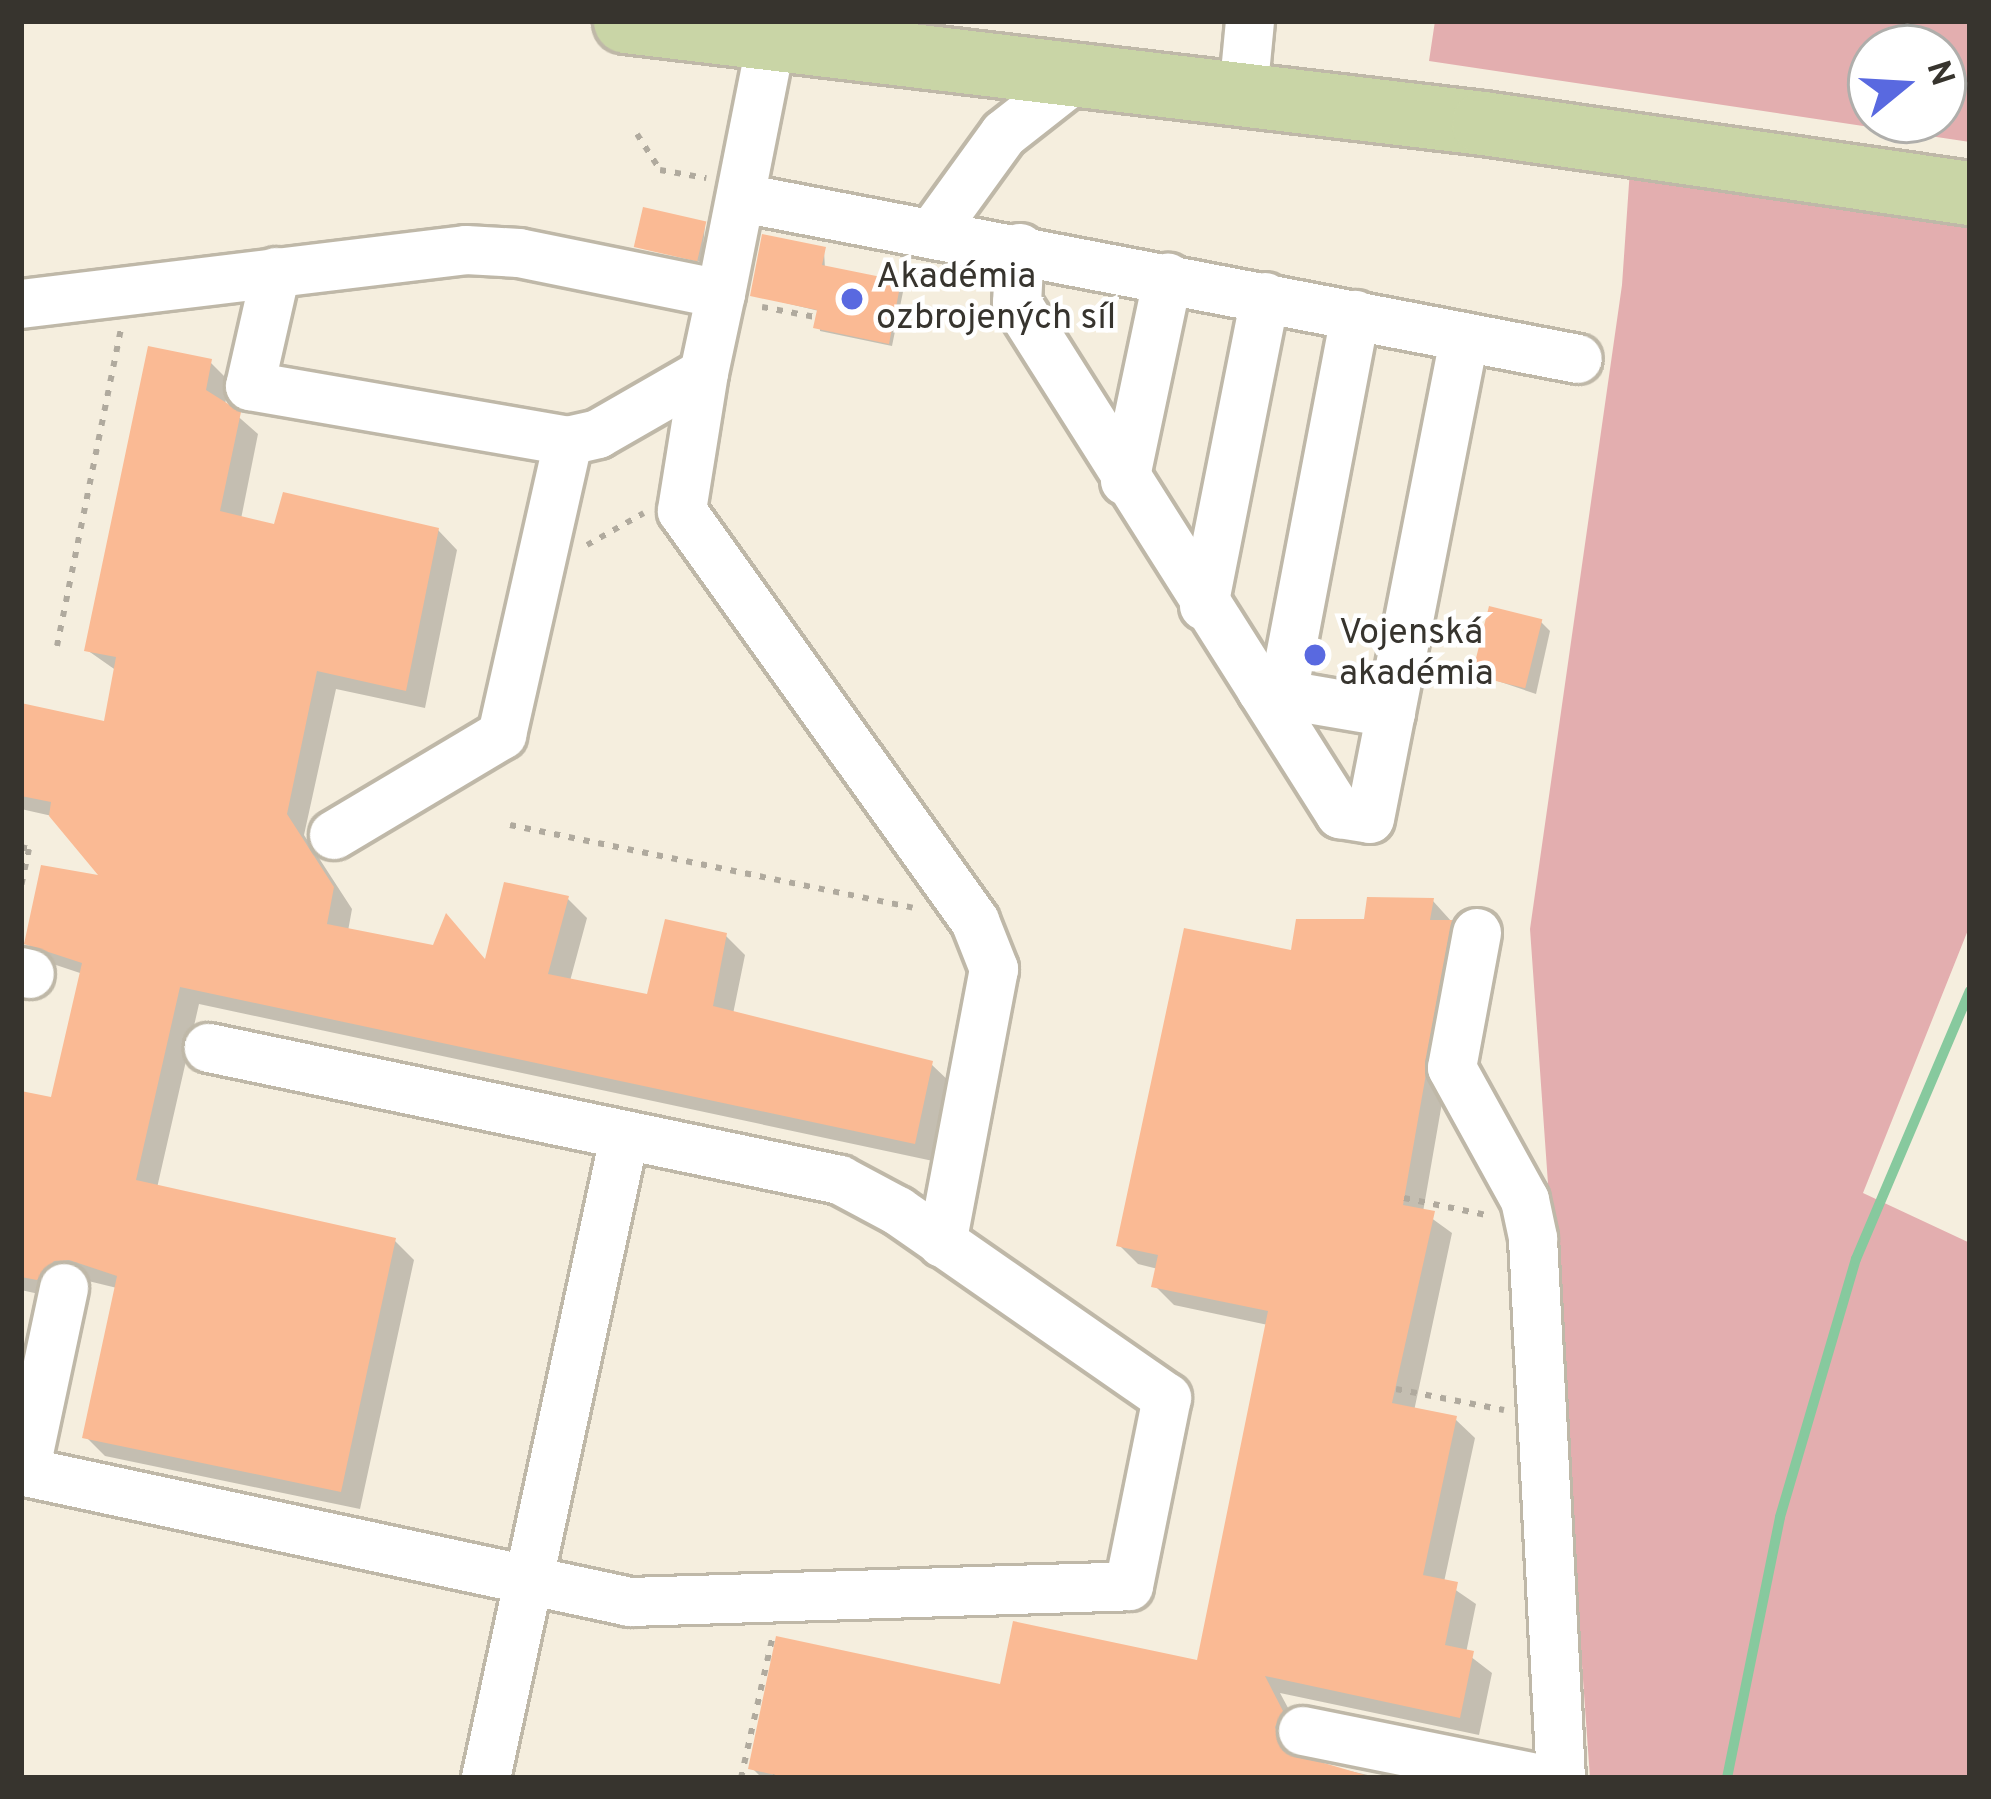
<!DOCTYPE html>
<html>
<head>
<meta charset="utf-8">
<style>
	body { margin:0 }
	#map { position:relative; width:1991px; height:1799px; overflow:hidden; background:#f5eede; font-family:Overpass,sans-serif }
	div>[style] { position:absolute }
	.green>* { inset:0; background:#e3aeaf }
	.shadow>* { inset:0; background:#0003 }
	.stream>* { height:10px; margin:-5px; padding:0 5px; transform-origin:5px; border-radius:5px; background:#87c99e }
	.building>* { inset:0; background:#faba94; transform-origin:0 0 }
	.path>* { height:6px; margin-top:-3px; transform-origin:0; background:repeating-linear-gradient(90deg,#b0aa9e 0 6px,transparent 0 15px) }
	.roads { filter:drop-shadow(3px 0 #bfb8a8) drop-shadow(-3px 0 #bfb8a8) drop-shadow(0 3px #bfb8a8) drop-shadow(0 -3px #bfb8a8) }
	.minor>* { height:48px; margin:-24px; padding:0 24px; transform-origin:24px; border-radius:24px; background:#fff }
	.major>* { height:63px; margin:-31.5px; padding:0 31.5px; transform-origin:31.5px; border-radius:31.5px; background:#c9d5a6 }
	.dots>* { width:33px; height:33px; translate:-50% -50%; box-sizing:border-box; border:6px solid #fff; border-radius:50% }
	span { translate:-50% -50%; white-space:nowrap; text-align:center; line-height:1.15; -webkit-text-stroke:9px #fff; paint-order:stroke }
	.poi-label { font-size:36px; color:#37342e }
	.left { translate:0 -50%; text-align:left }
	.frame { position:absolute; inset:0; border:24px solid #37342e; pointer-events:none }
	.north { position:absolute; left:1847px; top:24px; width:120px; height:120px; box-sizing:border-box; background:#fff; border:3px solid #afaeab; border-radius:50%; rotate:72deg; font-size:33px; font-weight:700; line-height:48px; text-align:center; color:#37342e }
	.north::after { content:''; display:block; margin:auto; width:42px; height:54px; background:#5969e0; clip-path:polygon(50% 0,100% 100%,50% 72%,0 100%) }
</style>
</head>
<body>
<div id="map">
	<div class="green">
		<div style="clip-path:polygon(evenodd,1435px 21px,1970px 21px,1970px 142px,1429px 61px,1435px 21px,1871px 48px,1943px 48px,1943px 120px,1871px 120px,1871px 48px)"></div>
		<div style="clip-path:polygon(1630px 169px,1970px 220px,1970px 925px,1863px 1193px,1970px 1243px,1970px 1778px,1590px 1778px,1530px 929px,1622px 285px)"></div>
	</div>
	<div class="shadow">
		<div style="clip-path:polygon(705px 224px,702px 262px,637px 246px)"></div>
		<div style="clip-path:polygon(824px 250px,825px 269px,904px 287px,892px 346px,820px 331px,819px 311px,753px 295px)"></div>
		<div style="clip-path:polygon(210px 362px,229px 381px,225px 405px,258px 434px,241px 519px,276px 528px,438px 530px,457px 550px,425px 708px,336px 689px,304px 835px,352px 909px,348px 931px,488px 962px,568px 899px,587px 918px,570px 981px,649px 998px,726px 936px,745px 955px,733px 1014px,931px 1064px,951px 1083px,933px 1161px,199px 1004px,157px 1188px,395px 1241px,414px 1260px,360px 1509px,105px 1456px,86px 1437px,117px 1288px,76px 1278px,57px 1298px,21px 1290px,21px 1094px,54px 1100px,83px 974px,47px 962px,28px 943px,105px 879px,52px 816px,21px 809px,21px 706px,106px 725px,117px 671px,87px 650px)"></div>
		<div style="clip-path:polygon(1541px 622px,1550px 631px,1536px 694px,1477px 674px)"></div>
		<div style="clip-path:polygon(1433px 901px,1470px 942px,1423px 1212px,1452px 1233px,1414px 1411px,1455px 1419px,1475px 1438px,1444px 1582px,1476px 1604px,1466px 1653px,1492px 1673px,1479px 1735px,1280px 1693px,1301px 1732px,1297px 1759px,1381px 1778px,762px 1778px,752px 1768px,1002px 1688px,1199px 1664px,1268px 1325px,1174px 1305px,1155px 1286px,1158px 1269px,1138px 1264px,1119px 1245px,1293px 953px)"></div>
	</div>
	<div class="stream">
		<div style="left:1727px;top:1778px;width:266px;rotate:-78.5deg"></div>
		<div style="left:1780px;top:1517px;width:269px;rotate:-73.6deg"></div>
		<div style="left:1856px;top:1259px;width:291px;rotate:-67deg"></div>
	</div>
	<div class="building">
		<div style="left:643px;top:207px;width:65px;height:41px;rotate:13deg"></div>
		<div style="clip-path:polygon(762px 234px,826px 247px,822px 265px,901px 281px,889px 344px,813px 328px,817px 310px,750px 296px)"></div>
		<div style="clip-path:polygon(148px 346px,212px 359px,206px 390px,241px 412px,220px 511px,274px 524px,283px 492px,439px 528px,406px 691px,317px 671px,287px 814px,334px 887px,327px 924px,433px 945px,446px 913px,485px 959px,504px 882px,569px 896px,548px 974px,647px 994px,665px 919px,727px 933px,713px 1006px,933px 1061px,915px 1144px,180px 987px,136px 1180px,396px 1238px,341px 1492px,82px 1438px,117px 1276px,69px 1260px,54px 1261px,37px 1280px,21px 1277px,21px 1091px,51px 1097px,82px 963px,24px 944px,41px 865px,98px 875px,49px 816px,51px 802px,21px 796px,21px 703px,104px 721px,116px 657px,84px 651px)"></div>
		<div style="left:1489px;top:606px;width:55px;height:71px;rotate:14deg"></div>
		<div style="clip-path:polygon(1367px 897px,1434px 898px,1430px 920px,1453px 920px,1403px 1205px,1435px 1211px,1392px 1403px,1457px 1416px,1423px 1575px,1458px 1582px,1445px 1645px,1474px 1651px,1460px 1718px,1265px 1676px,1283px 1711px,1275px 1727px,1283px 1751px,1375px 1778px,789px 1778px,748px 1769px,776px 1636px,1000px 1684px,1013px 1621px,1197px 1660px,1268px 1311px,1151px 1287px,1158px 1255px,1116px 1246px,1184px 928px,1291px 950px,1296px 919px,1364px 919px)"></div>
	</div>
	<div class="path">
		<div style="left:637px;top:134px;width:43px;rotate:57.4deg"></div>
		<div style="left:660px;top:170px;width:47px;rotate:9.9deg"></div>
		<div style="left:762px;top:307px;width:54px;rotate:10.7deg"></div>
		<div style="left:587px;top:545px;width:65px;rotate:-29.3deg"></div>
		<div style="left:57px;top:646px;width:322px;rotate:-78.6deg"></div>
		<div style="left:510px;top:825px;width:411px;rotate:11.6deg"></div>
		<div style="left:21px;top:847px;width:8px;rotate:14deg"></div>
		<div style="left:29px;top:849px;width:40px;rotate:102deg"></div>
		<div style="left:1404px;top:1198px;width:84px;rotate:11.7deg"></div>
		<div style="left:1396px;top:1389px;width:110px;rotate:11deg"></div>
		<div style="left:741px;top:1778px;width:147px;rotate:-77.4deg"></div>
		<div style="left:775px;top:1778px;width:3px;rotate:-72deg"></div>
	</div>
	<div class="roads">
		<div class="minor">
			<div style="left:1243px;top:94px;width:73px;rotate:-84.5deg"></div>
			<div style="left:742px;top:198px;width:851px;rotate:10.9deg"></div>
			<div style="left:933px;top:232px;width:121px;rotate:-54.1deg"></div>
			<div style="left:1004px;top:134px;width:94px;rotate:-38.1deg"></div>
			<div style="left:1020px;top:248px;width:55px;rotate:93.1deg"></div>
			<div style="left:1017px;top:303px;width:605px;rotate:57.7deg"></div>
			<div style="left:1340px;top:814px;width:30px;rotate:9deg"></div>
			<div style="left:1370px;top:819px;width:491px;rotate:-78.9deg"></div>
			<div style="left:276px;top:272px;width:117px;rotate:102.8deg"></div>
			<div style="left:250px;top:386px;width:323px;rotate:9.8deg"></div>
			<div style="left:568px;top:441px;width:31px;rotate:-13deg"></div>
			<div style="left:598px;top:434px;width:122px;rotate:-29.9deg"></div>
			<div style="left:704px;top:373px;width:81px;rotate:-77.9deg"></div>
			<div style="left:21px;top:304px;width:448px;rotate:-6.9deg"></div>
			<div style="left:466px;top:250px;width:53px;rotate:3.2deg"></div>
			<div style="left:519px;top:253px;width:206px;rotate:11.5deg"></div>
			<div style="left:721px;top:294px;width:258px;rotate:-78.8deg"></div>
			<div style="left:704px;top:373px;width:140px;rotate:99.1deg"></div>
			<div style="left:682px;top:511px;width:504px;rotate:54.45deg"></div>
			<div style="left:975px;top:921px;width:52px;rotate:68.4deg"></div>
			<div style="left:994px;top:969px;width:279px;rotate:100.7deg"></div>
			<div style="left:1125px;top:481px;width:208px;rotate:-78.1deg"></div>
			<div style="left:1204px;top:606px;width:315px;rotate:-78.8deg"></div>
			<div style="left:1262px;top:691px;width:131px;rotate:9.7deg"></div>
			<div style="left:1283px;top:694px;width:386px;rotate:-79.2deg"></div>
			<div style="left:334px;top:835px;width:196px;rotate:-30.8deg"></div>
			<div style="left:502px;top:735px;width:301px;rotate:-77.3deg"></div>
			<div style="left:1477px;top:933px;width:137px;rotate:100.5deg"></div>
			<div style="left:1452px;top:1068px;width:151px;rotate:61.1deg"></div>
			<div style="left:1525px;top:1200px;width:40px;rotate:78deg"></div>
			<div style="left:1533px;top:1239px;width:540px;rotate:87.03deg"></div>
			<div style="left:21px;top:972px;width:9px;rotate:13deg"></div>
			<div style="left:21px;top:1471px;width:623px;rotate:12.14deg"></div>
			<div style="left:630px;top:1602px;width:499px;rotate:-1.8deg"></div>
			<div style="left:1129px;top:1586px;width:192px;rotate:-78.6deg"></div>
			<div style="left:1167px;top:1398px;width:328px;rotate:-145.2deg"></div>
			<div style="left:898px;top:1211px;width:66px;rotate:-151.9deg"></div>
			<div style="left:840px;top:1180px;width:645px;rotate:-168.18deg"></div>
			<div style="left:25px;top:1472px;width:188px;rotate:-78deg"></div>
			<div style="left:1303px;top:1731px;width:238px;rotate:11.4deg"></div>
			<div style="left:486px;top:1778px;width:655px;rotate:-77.83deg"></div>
		</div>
		<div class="major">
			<div style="left:625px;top:21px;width:864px;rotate:6.78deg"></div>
			<div style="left:1483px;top:123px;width:492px;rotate:8.2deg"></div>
		</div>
	</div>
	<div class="dots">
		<div style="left:852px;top:299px;background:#5969e0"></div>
		<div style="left:1315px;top:655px;background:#5969e0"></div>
	</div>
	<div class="poi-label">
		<span class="left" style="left:876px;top:299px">Akadémia<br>ozbrojených síl</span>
		<span class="left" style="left:1339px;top:655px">Vojenská<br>akadémia</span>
	</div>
	<div class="frame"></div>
	<div class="north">N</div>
</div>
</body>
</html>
